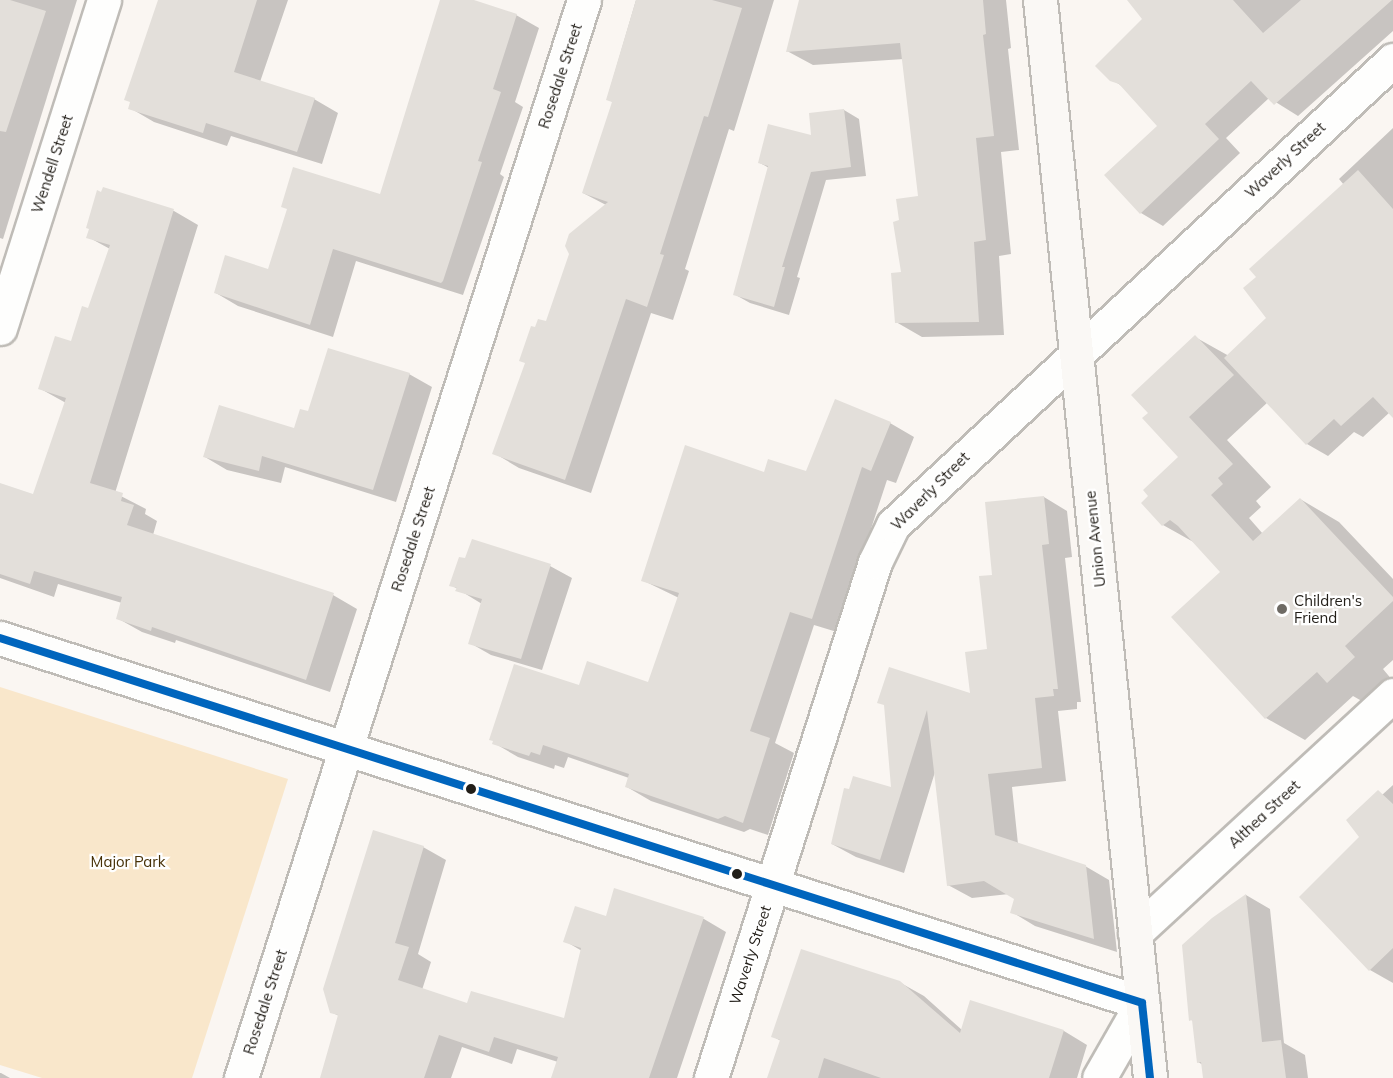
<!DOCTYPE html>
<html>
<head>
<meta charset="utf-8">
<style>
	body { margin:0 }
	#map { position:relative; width:1393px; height:1078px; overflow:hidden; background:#faf6f2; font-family:Mulish,sans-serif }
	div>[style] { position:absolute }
	.green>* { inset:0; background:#f9e7cb }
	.shadow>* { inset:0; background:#0003 }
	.building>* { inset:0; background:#e3dfda }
	.roads { filter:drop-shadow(2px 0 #bfbcb7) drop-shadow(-2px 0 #bfbcb7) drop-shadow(0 2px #bfbcb7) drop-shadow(0 -2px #bfbcb7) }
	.street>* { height:33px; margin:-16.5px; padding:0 16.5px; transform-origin:16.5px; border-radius:16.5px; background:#fefefd }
	.secondary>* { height:33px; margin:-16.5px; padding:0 16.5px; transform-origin:16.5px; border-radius:16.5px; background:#faf8f5 }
	.bus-1>* { height:8px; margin:-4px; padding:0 4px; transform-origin:4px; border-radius:4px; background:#0065bd }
	.dots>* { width:16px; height:16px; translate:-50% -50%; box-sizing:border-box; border:3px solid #fff; border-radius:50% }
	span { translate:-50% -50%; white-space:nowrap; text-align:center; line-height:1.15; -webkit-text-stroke:4.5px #fff; paint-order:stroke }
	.street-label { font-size:15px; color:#221e18 }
	.poi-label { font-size:15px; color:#221e18 }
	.left { translate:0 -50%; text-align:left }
	.park-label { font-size:15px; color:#473107 }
</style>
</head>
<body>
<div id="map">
	<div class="green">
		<div style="clip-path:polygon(0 687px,288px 779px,192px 1078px,42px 1078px,0 1065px)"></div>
	</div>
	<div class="shadow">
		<div style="clip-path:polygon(0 0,77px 0,3px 239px,0 238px)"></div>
		<div style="clip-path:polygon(159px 0,288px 0,260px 82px,314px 99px,338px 113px,322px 164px,231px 136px,227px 146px,154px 122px,130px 108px)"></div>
		<div style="clip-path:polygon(442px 0,469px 0,516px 15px,539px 28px,515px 102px,523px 107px,500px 174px,504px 177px,463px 295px,356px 261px,333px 337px,238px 306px,216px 293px,269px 271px,381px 196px)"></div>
		<div style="clip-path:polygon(636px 0,774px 0,734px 131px,729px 129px,685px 269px,689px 271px,673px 320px,651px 313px,591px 493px,519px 468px,494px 453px,547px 323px,606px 205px,583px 193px,613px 102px,607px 99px)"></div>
		<div style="clip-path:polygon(800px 0,1006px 0,1011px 48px,1008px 49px,1019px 150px,1001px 152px,1011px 254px,999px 256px,1004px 335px,922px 337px,896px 322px,903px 273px,900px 222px,919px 198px,904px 59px,813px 65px,787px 51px)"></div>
		<div style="clip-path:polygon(1129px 0,1393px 0,1393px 31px,1298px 116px,1269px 98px,1226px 138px,1240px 153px,1163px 226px,1141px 213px,1106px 175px,1159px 126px,1125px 88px,1111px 79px,1144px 19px)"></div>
		<div style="clip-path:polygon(844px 110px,859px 119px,866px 176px,826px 180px,797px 277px,800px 278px,789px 315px,750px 303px,734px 294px,769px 168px,760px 163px,813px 137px)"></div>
		<div style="clip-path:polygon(1393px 128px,1393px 416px,1390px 412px,1363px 437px,1354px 432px,1328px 456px,1307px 444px,1268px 402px,1227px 440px,1271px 487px,1256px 501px,1261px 507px,1249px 518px,1263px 534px,1300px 499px,1339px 522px,1393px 579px,1393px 660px,1383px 669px,1393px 681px,1367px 704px,1353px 696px,1305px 740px,1266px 718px,1222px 572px,1197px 544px,1163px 525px,1143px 503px,1180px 457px,1150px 413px,1195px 337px,1229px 356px,1268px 318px,1344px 185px,1339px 179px)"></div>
		<div style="clip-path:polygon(104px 189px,174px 211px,198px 225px,115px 493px,146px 509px,145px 514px,157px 521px,153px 535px,333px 595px,357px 609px,330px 692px,176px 640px,175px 643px,142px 632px,117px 618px,122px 603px,58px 584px,54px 597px,0 578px,0 504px,34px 496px,66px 403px,39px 388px,72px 343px,89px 310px,110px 249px,88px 237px)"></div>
		<div style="clip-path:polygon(409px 374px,432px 387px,396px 502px,285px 467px,281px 483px,227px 470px,205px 457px,296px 430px,309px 413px)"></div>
		<div style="clip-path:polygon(890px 423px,914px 437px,896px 483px,887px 480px,837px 632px,814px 625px,775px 743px,794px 753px,768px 835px,750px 829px,744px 832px,651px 801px,627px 787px,629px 778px,568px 757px,564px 768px,555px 765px,554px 769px,518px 757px,494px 743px,580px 687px,649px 684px,679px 598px,642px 580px,765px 473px,807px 473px)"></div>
		<div style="clip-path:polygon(1044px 497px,1067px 511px,1072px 557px,1065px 558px,1081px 702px,1077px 702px,1077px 709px,1058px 711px,1066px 781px,1012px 787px,1018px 844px,1085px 866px,1109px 880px,1117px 952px,1035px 926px,1012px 912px,1016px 898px,1009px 894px,972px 898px,948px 885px,935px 772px,904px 873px,856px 857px,832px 844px,893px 790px,886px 706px,972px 695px,988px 651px,994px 576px)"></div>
		<div style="clip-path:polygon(550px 566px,572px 578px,542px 670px,491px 655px,470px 643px,482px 604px,451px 585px)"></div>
		<div style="clip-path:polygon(1393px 785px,1393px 983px,1370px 970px,1361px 838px,1382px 795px)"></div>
		<div style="clip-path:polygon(423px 847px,446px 860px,418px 954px,431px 962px,422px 990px,468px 1004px,565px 1020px,582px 951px,565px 941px,607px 918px,615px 890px,704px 919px,726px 932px,677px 1078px,553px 1078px,558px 1062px,517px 1049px,512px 1064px,462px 1047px,451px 1078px,322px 1078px,339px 1016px,331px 1012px)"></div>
		<div style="clip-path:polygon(1246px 895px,1270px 909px,1284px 1043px,1305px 1055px,1308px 1078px,1204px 1078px,1203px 1065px,1198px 1062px,1194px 1021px,1191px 1020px)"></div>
		<div style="clip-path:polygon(899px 982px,924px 996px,962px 1030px,971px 1002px,1064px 1031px,1087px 1045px,1077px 1078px,769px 1078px,781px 1041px,772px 1036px)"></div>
		<div style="clip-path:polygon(0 1073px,1px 1073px,10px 1078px,0 1078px)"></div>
	</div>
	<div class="building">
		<div style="clip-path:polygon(0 0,10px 0,46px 11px,6px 132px,0 131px)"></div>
		<div style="clip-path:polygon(158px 0,257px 0,234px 72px,315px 98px,297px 152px,206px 123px,203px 133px,128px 109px,130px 102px,124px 100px)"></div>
		<div style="clip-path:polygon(440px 0,474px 0,517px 14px,493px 89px,501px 92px,478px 161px,482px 162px,443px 281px,441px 283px,333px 249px,310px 325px,214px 293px,225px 255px,268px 269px,287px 209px,281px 207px,293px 167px,380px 194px)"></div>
		<div style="clip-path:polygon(636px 0,712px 0,742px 8px,708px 117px,704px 116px,660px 254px,664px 255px,647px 307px,626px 299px,565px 480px,492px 454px,525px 363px,519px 361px,531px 326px,535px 327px,538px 319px,546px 321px,569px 254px,565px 246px,569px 234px,608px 202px,582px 193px,612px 102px,606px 100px)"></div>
		<div style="clip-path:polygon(799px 0,983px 0,986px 34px,983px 35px,994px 136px,976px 138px,986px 240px,974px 242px,979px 322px,895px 323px,891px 273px,901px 272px,893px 222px,899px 220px,896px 199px,918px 196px,900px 43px,786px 52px)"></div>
		<div style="clip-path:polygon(1127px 0,1233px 0,1263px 33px,1301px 0,1392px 0,1274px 105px,1251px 81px,1205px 124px,1219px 139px,1140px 214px,1104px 175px,1157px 126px,1119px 84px,1110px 81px,1095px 66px,1142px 19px)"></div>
		<div style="clip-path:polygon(844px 109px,851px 167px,811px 172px,782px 267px,785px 267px,774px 307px,733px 295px,768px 166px,758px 163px,768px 124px,811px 135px,809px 113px)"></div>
		<div style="clip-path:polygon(1358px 170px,1393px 209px,1393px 418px,1373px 397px,1341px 426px,1334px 419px,1306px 445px,1224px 358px,1266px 318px,1243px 288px,1256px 277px,1249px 269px)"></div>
		<div style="clip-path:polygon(103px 187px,174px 209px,90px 483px,123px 493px,121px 501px,134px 505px,127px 525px,334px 593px,306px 680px,152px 627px,151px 631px,116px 619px,122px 597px,34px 571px,30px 584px,0 574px,0 483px,33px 494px,66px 398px,38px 389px,55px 336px,71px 341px,82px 306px,88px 308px,110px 245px,86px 238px,89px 229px,86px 228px,97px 190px,101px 192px)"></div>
		<div style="clip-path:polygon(1195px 335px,1234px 375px,1189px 417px,1233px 464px,1218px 478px,1223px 484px,1211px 495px,1253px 541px,1300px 498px,1393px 597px,1393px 601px,1345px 646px,1355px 657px,1327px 683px,1317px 672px,1265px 719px,1171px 617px,1220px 572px,1178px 526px,1170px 520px,1162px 526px,1141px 503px,1148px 496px,1143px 490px,1178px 457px,1142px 418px,1148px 413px,1131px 395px)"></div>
		<div style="clip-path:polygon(328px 348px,410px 373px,373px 490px,262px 456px,259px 471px,203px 457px,219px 405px,294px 428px,300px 409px,308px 411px)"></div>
		<div style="clip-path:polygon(835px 399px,891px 422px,871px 471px,862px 467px,812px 619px,790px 612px,750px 731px,770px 738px,743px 823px,725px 816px,718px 819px,625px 787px,629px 774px,543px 745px,540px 755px,531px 752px,529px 756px,492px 744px,493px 741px,489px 740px,514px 664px,579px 685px,587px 661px,648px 682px,679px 593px,641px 581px,685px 445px,764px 472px,768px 459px,806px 471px)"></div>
		<div style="clip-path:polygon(1044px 496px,1049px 544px,1042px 545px,1058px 689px,1053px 689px,1054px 696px,1035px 698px,1042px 768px,988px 774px,995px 835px,1086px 865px,1094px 939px,1010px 913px,1014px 899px,984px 881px,947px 886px,927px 710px,880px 860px,831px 844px,844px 788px,849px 789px,853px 776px,891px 787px,884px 705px,877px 703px,889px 667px,970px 693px,965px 652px,987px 649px,979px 576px,992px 575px,985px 502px)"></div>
		<div style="clip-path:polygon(472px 539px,551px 564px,521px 659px,468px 644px,482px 599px,455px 591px,457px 588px,449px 586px,459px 557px,465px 558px)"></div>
		<div style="clip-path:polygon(1378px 790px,1393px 804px,1393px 948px,1369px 971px,1299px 897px,1359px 837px,1346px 820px)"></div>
		<div style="clip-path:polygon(373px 830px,424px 846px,395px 943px,409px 947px,398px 980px,467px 1003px,471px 991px,564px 1018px,581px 948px,563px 942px,575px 906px,606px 916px,614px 888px,704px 917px,649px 1078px,551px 1078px,558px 1057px,494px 1037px,489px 1052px,439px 1035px,424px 1078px,320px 1078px,338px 1015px,330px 1013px,323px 989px)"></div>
		<div style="clip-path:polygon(1246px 894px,1262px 1042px,1281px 1040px,1286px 1078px,1203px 1078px,1201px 1062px,1197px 1063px,1192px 1020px,1189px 1021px,1182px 945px,1212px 918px)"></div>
		<div style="clip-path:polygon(801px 949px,900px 981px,960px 1033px,970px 1000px,1064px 1030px,1049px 1078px,881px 1078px,824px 1058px,818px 1078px,767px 1078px,780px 1040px,771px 1037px)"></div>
	</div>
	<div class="roads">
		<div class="street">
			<div style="left:0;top:328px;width:344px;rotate:-72.4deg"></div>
			<div style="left:0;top:638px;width:1199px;rotate:17.72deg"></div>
			<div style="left:1142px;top:1003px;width:86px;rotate:119.8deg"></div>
			<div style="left:1135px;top:933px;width:351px;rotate:-42.7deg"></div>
			<div style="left:241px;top:1078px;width:1131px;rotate:-72.35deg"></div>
			<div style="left:711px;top:1078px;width:541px;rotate:-72.37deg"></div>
			<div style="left:875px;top:562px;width:41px;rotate:-64.1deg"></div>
			<div style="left:893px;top:525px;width:683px;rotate:-42.92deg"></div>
		</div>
		<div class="secondary">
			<div style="left:1040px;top:0;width:1084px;rotate:84.17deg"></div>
		</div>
	</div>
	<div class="bus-1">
		<div style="left:0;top:638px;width:1199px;rotate:17.72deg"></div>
		<div style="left:1142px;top:1003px;width:75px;rotate:83.9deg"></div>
	</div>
	<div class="dots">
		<div style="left:1282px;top:609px;background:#6e6a64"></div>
		<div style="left:471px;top:789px;background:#221e18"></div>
		<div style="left:737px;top:874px;background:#221e18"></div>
	</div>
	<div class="street-label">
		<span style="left:560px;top:76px;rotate:-72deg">Rosedale Street</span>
		<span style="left:1285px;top:160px;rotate:-43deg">Waverly Street</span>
		<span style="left:52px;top:164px;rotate:-72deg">Wendell Street</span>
		<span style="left:930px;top:491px;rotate:-45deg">Waverly Street</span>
		<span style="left:413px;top:539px;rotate:-72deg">Rosedale Street</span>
		<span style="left:1095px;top:539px;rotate:-96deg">Union Avenue</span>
		<span style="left:1264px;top:814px;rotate:-43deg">Althea Street</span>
		<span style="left:750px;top:955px;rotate:-72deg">Waverly Street</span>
		<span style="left:265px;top:1002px;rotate:-72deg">Rosedale Street</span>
	</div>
	<div class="poi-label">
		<span class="left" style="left:1294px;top:609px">Children's<br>Friend</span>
	</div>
	<div class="park-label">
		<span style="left:128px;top:862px">Major Park</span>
	</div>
</div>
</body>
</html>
